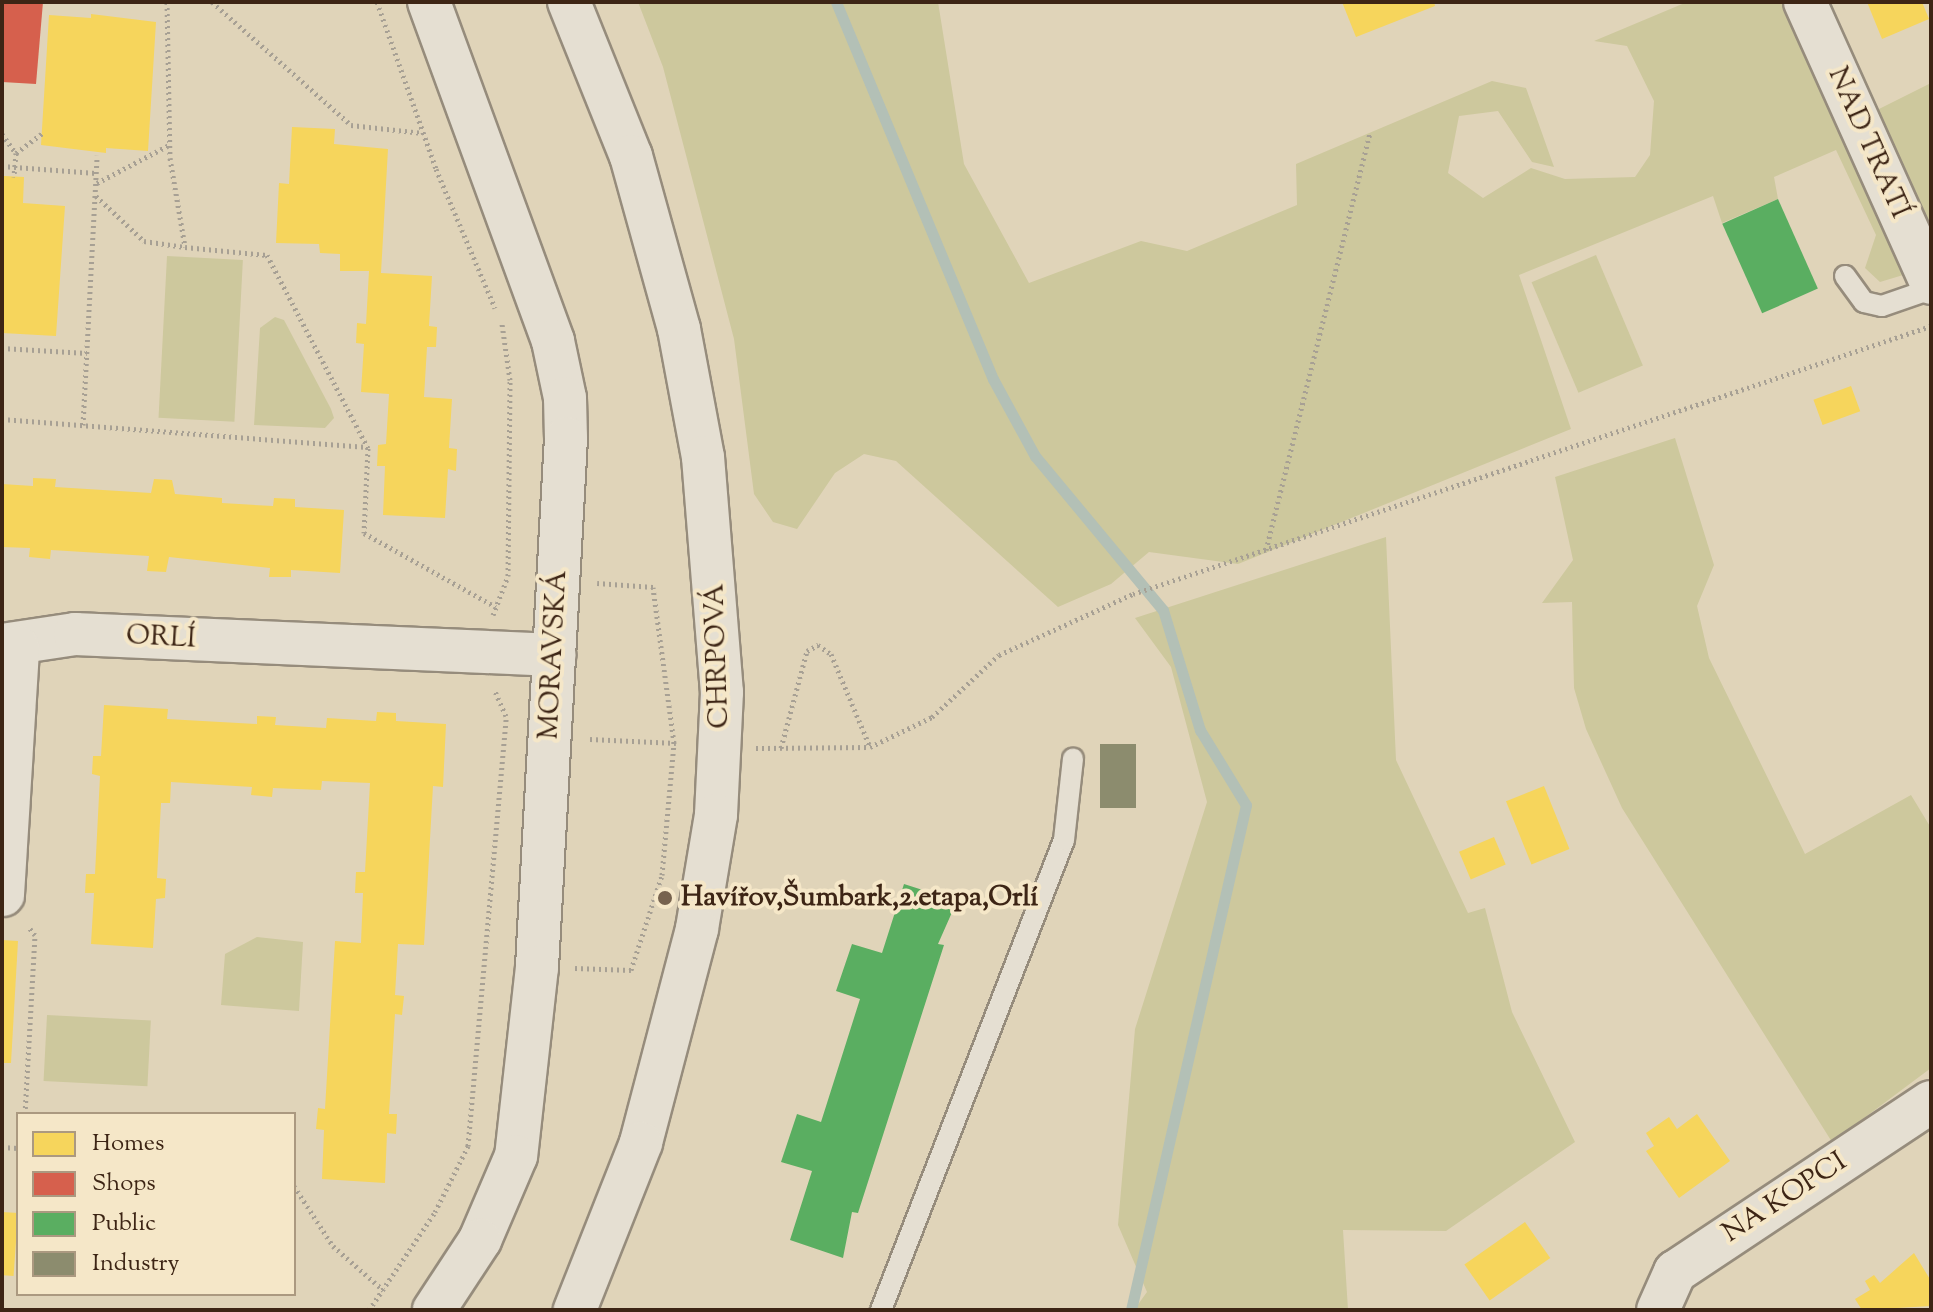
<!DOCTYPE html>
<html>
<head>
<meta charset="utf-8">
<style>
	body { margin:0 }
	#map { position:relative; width:1933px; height:1312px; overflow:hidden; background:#e0d4b9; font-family:"Sorts Mill Goudy",serif }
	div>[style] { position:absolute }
	.green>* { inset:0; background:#cdc89d; transform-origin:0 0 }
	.homes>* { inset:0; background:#f6d55c; transform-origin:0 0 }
	.shops>* { inset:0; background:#d6604d }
	.public>* { inset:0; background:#5aae61; transform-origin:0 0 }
	.industry>* { inset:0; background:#8c8c6e; transform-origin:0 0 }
	.stream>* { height:11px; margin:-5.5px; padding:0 5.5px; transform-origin:5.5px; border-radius:5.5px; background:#b3c0b6 }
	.path>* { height:5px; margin-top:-2.5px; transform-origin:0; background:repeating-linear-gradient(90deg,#a7a094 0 2px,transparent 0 6px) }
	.roads { filter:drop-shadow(2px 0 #968c7c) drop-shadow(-2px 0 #968c7c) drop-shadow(0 2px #968c7c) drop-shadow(0 -2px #968c7c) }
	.service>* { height:20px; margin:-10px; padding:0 10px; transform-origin:10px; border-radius:10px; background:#e5dfd2 }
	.minor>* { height:42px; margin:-21px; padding:0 21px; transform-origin:21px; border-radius:21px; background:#e5dfd2 }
	.dots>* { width:22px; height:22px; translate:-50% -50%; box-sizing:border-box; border:4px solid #f5e7c8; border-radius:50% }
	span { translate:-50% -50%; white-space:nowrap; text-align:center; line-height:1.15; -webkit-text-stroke:8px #f5e7c8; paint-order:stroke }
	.street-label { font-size:28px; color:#3d2515 }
	.poi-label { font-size:28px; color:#3d2515; font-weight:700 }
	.left { translate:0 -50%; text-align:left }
	.frame { position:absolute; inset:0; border:4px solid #3d2515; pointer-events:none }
	.legend { position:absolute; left:16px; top:1112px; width:280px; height:184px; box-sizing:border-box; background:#f5e7c8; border:2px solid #ab9980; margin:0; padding:10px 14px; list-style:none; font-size:24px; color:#3d2515 }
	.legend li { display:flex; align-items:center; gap:16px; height:40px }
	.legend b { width:40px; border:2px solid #ab9980 }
</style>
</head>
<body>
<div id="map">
	<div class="green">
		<div style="clip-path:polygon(638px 2px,938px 2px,964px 164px,1029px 283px,1141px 241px,1187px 251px,1297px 205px,1296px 164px,1492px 81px,1526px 88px,1554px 167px,1532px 162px,1498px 111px,1459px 116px,1448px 173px,1483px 198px,1531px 168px,1565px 179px,1635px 177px,1650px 155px,1654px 101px,1627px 46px,1594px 41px,1687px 2px,1792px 2px,1913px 272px,1880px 282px,1865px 268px,1876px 235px,1836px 150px,1774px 177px,1778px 199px,1722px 223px,1713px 196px,1519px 275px,1571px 429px,1238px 564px,1149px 552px,1111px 584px,1058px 607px,896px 461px,864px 454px,835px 473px,797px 529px,773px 522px,754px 494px,734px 339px,663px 67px)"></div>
		<div style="clip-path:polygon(1931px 83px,1931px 230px,1877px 110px)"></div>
		<div style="left:1596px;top:255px;width:120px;height:70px;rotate:67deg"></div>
		<div style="left:167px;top:256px;width:76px;height:162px;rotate:3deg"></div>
		<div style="clip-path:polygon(275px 317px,284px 320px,331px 409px,334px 418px,325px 428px,254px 425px,260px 328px)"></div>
		<div style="clip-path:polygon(1675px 438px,1714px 565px,1697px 606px,1709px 658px,1805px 854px,1911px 795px,1931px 828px,1931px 1068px,1832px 1142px,1622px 808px,1586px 729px,1574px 688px,1572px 602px,1542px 603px,1573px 560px,1555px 477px)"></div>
		<div style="clip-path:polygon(1386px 537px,1396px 760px,1468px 913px,1485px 908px,1512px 1012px,1575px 1142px,1446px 1231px,1343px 1230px,1348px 1310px,1134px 1310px,1147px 1292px,1118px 1225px,1135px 1029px,1207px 802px,1171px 667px,1135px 618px)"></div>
		<div style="clip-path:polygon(257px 937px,303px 942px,299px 1011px,221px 1005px,225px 954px)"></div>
		<div style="left:47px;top:1015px;width:104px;height:66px;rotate:3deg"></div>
	</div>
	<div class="homes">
		<div style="clip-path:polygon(1342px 2px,1434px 2px,1435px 6px,1356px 37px)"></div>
		<div style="clip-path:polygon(1867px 2px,1922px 2px,1929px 19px,1882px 39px)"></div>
		<div style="clip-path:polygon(91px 14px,156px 22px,148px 151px,106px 148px,106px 153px,41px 145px,49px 15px,91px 18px)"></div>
		<div style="clip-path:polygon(292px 127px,335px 129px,334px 144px,388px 149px,381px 273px,432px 276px,429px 326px,437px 327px,436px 347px,427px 347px,424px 397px,452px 399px,449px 448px,457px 449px,456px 471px,448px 469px,445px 518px,383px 515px,385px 466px,377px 466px,378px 445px,386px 444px,389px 394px,361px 392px,364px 344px,356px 343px,357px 323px,366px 324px,369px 271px,340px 271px,340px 254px,320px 253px,319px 244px,276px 243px,279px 183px,289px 184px)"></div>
		<div style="clip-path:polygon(4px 176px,24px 177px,23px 203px,65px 206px,56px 336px,2px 333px)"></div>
		<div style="left:1851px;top:386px;width:27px;height:40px;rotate:70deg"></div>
		<div style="clip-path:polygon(33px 478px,56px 479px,55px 487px,151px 493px,154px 479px,172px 480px,175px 494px,222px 498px,222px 503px,273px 506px,274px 498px,295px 499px,295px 507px,344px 510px,340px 573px,291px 570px,291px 577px,269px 577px,270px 568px,169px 557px,166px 572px,147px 571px,149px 556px,51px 550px,50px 559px,29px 557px,30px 548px,2px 547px,2px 484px,33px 486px)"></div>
		<div style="clip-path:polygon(104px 705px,168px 709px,167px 719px,257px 724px,257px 716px,276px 717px,275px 725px,326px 728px,327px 718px,376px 721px,377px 712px,396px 713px,396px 721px,446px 724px,443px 787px,433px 786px,424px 945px,398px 944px,395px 995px,404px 996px,402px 1015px,395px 1014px,389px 1114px,397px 1114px,396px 1134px,387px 1133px,385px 1183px,322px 1179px,324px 1130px,316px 1129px,318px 1108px,325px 1109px,335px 941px,361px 943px,363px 893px,355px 893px,356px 872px,365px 872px,370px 783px,322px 781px,321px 790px,273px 788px,272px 797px,251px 795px,252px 787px,171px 782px,170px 803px,161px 803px,157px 878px,166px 879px,165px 898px,156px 899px,153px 948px,91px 944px,94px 893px,85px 893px,86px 874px,95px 874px,100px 776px,92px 774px,93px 756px,101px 756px)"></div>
		<div style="left:1544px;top:786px;width:68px;height:41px;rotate:68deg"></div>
		<div style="left:1494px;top:837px;width:30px;height:38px;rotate:67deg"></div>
		<div style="clip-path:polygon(2px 940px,18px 941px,11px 1063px,2px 1063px)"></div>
		<div style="clip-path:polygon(1697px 1114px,1730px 1161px,1679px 1198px,1646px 1151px,1654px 1146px,1646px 1133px,1669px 1117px,1677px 1129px)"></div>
		<div style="left:2px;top:1212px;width:16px;height:63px;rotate:4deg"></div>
		<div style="left:1525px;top:1222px;width:44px;height:74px;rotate:55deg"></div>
		<div style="clip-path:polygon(1914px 1253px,1931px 1281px,1931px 1306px,1862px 1310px,1855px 1299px,1870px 1290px,1865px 1281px,1874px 1275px,1880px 1283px)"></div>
	</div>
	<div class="shops">
		<div style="clip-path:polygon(2px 2px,43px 2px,36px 84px,2px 82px)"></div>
	</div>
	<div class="public">
		<div style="left:1778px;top:199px;width:98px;height:61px;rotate:66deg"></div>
		<div style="clip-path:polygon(904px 884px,957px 901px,938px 944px,944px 945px,858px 1213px,852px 1212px,843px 1258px,790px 1240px,812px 1171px,781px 1162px,797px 1114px,821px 1122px,860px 999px,836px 991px,852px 944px,882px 953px)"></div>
	</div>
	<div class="industry">
		<div style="left:1100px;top:744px;width:36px;height:64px"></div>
	</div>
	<div class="stream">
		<div style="left:836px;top:2px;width:408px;rotate:67.4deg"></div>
		<div style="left:993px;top:379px;width:88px;rotate:61.4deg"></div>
		<div style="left:1035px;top:456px;width:200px;rotate:50.3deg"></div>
		<div style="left:1163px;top:610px;width:126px;rotate:72.9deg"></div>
		<div style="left:1200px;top:730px;width:88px;rotate:58.5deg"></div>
		<div style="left:1246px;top:805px;width:518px;rotate:102.83deg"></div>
	</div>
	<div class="path">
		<div style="left:167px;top:2px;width:156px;rotate:88.9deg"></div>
		<div style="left:170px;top:158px;width:90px;rotate:80.4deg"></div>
		<div style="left:185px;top:247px;width:82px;rotate:5.6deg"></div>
		<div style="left:267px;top:255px;width:218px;rotate:62.4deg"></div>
		<div style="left:368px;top:448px;width:85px;rotate:92.7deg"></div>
		<div style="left:364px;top:533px;width:151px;rotate:29.3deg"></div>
		<div style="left:212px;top:2px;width:186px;rotate:41.5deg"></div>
		<div style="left:351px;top:125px;width:72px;rotate:6.3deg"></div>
		<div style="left:377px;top:2px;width:177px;rotate:70.5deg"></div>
		<div style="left:436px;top:169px;width:151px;rotate:67deg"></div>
		<div style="left:2px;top:134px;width:24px;rotate:54deg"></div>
		<div style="left:16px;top:153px;width:24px;rotate:95deg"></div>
		<div style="left:16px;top:153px;width:35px;rotate:-37deg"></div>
		<div style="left:2px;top:166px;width:94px;rotate:4.3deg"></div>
		<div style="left:97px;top:183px;width:81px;rotate:-27.8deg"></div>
		<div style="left:96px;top:196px;width:66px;rotate:43.2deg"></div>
		<div style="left:144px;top:241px;width:41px;rotate:8.3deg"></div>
		<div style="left:2px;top:348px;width:85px;rotate:3.4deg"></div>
		<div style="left:2px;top:419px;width:366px;rotate:4.4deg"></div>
		<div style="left:83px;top:425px;width:270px;rotate:-87deg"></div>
		<div style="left:1266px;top:550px;width:430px;rotate:-76deg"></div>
		<div style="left:493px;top:615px;width:42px;rotate:-69deg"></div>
		<div style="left:508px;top:576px;width:196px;rotate:-89.4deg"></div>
		<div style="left:510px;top:380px;width:57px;rotate:-98.1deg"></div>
		<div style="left:590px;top:739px;width:86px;rotate:2.7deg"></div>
		<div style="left:756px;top:748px;width:114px;rotate:-0.5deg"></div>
		<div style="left:870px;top:747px;width:69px;rotate:-25.8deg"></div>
		<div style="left:932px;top:717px;width:91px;rotate:-42.8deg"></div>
		<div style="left:999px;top:655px;width:147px;rotate:-24.5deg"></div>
		<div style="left:1133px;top:594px;width:842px;rotate:-18.56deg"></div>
		<div style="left:781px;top:748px;width:100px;rotate:-75deg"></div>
		<div style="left:807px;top:651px;width:13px;rotate:-29deg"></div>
		<div style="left:818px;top:645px;width:16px;rotate:35deg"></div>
		<div style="left:831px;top:654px;width:101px;rotate:67.2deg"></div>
		<div style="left:575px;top:968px;width:56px;rotate:2deg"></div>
		<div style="left:631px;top:970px;width:100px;rotate:-71.9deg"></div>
		<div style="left:662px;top:875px;width:133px;rotate:-84.8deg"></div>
		<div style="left:674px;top:743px;width:157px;rotate:-97.7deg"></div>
		<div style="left:653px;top:587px;width:56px;rotate:-175.9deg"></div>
		<div style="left:25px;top:1114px;width:179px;rotate:-86.8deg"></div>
		<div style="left:35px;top:935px;width:11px;rotate:-128deg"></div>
		<div style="left:2px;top:1147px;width:16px;rotate:4deg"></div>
		<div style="left:294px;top:1186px;width:72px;rotate:57deg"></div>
		<div style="left:333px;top:1246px;width:67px;rotate:41.3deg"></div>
		<div style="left:369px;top:1310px;width:118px;rotate:-56deg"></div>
		<div style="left:435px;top:1212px;width:74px;rotate:-63.4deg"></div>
		<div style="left:468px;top:1146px;width:432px;rotate:-84.9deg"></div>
		<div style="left:506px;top:716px;width:27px;rotate:-114deg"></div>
	</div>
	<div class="roads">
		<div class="service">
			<div style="left:1845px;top:276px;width:32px;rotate:54deg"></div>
			<div style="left:1864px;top:302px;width:18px;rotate:13deg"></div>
			<div style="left:1882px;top:306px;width:52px;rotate:-19.1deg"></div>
			<div style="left:881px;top:1310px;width:504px;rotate:-68.73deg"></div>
			<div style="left:1064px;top:840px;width:82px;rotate:-83.7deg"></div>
		</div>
		<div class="minor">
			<div style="left:429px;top:2px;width:361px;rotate:69.9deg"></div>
			<div style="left:553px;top:341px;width:58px;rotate:78.1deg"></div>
			<div style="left:565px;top:398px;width:40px;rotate:88.6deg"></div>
			<div style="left:566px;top:438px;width:530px;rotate:93.14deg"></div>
			<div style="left:537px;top:967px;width:190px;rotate:96.3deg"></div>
			<div style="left:516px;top:1156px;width:91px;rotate:113.2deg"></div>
			<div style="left:480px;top:1240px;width:84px;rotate:123.3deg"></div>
			<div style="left:569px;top:2px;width:166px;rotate:68.1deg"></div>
			<div style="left:631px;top:156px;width:180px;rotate:74.5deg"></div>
			<div style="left:679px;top:329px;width:130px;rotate:79.4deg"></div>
			<div style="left:703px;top:457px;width:236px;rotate:85.4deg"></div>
			<div style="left:722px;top:692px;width:123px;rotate:92.8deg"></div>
			<div style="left:716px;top:815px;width:116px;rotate:99.5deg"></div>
			<div style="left:697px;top:929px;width:221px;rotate:104.7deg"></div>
			<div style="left:641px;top:1143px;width:180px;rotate:111.6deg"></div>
			<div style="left:1805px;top:2px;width:308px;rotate:65.8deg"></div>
			<div style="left:2px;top:645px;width:74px;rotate:-8.6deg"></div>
			<div style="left:75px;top:634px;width:480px;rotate:2.5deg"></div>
			<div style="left:3px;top:895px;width:248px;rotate:-86.5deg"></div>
			<div style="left:1658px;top:1310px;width:42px;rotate:-65.9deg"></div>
			<div style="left:1675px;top:1272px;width:307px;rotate:-33.6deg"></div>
		</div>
	</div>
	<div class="dots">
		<div style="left:665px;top:898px;background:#76624e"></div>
	</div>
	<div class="street-label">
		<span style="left:1868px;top:143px;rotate:66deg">NAD TRATÍ</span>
		<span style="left:161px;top:638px;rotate:3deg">ORLÍ</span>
		<span style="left:554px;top:655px;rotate:-87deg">MORAVSKÁ</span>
		<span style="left:718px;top:656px;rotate:-92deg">CHRPOVÁ</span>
		<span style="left:1785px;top:1198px;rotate:-33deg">NA KOPCI</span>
	</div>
	<div class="poi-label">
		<span class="left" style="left:681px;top:898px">Havířov,Šumbark,2.etapa,Orlí</span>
	</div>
	<div class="frame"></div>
	<ul class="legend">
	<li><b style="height:22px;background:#f6d55c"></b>Homes</li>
	<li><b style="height:22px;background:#d6604d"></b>Shops</li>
	<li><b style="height:22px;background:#5aae61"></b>Public</li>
	<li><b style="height:22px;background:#8c8c6e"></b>Industry</li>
	</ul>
</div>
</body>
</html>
